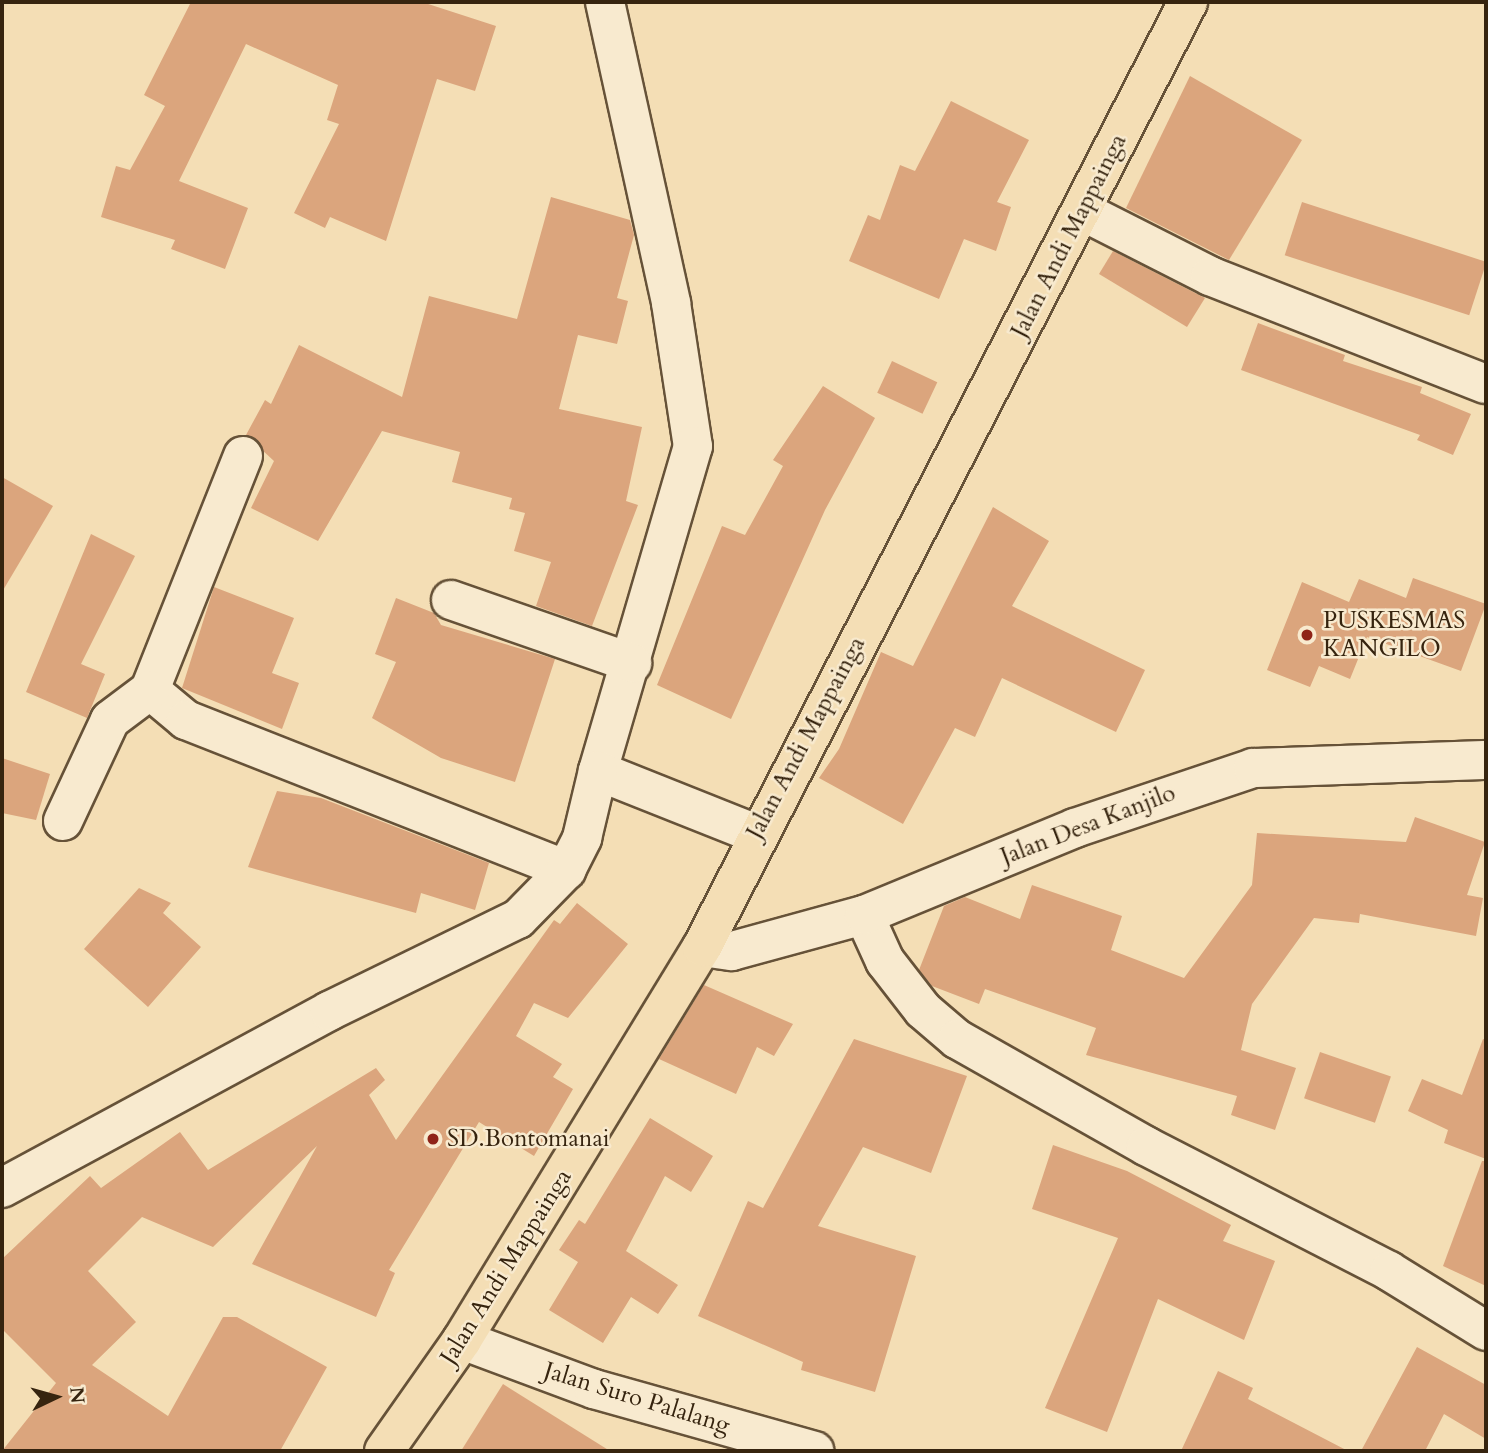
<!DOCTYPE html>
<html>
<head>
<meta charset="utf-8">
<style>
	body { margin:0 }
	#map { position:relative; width:1488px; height:1453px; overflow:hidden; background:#f4deb5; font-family:Cardo,serif }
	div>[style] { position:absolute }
	.building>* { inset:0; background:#dba57d; transform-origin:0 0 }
	.roads { filter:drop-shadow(2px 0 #665238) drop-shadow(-2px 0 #665238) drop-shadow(0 2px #665238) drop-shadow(0 -2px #665238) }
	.minor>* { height:38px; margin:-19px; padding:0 19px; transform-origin:19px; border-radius:19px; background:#f8eacf }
	.primary>* { height:38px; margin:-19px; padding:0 19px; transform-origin:19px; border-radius:19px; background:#f4deb5 }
	.dots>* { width:19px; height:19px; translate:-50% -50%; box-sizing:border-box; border:4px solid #f8eacf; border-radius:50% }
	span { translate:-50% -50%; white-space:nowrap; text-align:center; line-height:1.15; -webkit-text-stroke:5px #f8eacf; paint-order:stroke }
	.street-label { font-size:24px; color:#36240f }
	.poi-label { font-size:24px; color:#36240f }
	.left { translate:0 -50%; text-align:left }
	.frame { position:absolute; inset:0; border:4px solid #36240f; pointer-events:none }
	.north { position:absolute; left:21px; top:1362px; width:70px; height:70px; -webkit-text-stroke:5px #f8eacf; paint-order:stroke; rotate:85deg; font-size:19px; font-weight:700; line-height:28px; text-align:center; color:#36240f }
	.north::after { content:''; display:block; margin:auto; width:24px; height:32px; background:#36240f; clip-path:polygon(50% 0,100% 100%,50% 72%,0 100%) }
</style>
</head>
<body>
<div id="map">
	<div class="building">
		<div style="clip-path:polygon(191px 2px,422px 2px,496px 26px,475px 91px,437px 79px,386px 241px,330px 217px,325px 228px,294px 213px,339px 124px,327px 120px,338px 85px,246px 44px,179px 181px,248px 208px,225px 269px,171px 249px,175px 240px,101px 217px,116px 166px,130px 170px,165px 106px,144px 95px)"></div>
		<div style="clip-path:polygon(1190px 76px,1302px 140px,1229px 260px,1126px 208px)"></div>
		<div style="clip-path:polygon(951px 101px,1029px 140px,997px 202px,1011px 207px,996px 251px,964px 239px,939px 299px,849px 261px,868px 215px,880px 220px,900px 165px,915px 171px)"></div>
		<div style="clip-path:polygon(551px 197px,630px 220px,634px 235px,617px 298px,628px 301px,617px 344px,578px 335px,559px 409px,642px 427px,626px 501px,638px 505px,592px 626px,536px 606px,551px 562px,514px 551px,525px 513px,509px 509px,512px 498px,452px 482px,460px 452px,382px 431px,318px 541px,251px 508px,274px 461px,246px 435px,265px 400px,271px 404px,299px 345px,402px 397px,429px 296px,517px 319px)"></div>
		<div style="left:1302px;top:202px;width:194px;height:56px;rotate:18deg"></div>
		<div style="clip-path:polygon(1113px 251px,1205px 298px,1187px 327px,1099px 274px)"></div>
		<div style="clip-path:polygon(1258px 323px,1345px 355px,1343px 361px,1422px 387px,1420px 393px,1471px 414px,1453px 455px,1417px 440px,1420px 435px,1241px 370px)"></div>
		<div style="left:892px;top:361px;width:50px;height:35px;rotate:25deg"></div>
		<div style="clip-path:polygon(823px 386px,875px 418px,825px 510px,731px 719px,657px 685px,722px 526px,745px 535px,783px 466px,773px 460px)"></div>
		<div style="clip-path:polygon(2px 477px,53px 506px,2px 592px)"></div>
		<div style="clip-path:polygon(993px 507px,1049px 541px,1012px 606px,1145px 670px,1116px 732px,1002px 678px,975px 737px,955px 728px,903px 824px,819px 778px,839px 749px,881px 652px,913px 666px)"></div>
		<div style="clip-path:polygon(91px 534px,135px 556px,81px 664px,105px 674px,87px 718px,26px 692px)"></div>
		<div style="clip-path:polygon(1413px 578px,1486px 604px,1461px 671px,1367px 637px,1350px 679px,1319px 666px,1310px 687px,1267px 670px,1302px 582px,1349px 602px,1359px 579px,1406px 598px)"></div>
		<div style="clip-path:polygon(214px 587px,294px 618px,272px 673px,299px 683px,282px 729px,182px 688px)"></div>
		<div style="clip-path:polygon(396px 598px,434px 613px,441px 625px,555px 659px,515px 782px,441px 758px,372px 718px,396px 662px,375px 654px)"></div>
		<div style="clip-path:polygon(2px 758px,50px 774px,36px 820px,2px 813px)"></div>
		<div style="clip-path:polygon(277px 791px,321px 798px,489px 863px,475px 910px,421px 893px,416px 913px,248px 867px)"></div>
		<div style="clip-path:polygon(1415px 817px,1485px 842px,1467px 895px,1483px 898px,1476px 936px,1360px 914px,1359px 923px,1314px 918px,1252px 1004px,1241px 1050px,1296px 1068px,1275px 1130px,1231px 1115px,1237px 1096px,1086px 1055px,1096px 1028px,985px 989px,979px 1004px,932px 986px,919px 970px,944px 906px,965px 897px,1020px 919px,1032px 885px,1122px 916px,1111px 950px,1184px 978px,1252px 885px,1257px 833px,1406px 842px)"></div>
		<div style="clip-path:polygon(139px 888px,171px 903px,163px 913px,201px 947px,148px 1007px,84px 949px)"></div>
		<div style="clip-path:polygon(577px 903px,628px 944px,568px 1018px,534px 1003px,516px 1036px,562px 1064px,553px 1077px,573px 1089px,534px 1156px,479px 1122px,389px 1270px,395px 1273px,376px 1317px,252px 1264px,317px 1146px,213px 1247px,142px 1217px,88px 1271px,136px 1322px,92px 1365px,168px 1416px,223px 1317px,237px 1317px,327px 1367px,280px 1451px,2px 1451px,56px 1383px,2px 1329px,2px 1259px,90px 1176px,101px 1188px,180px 1132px,208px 1170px,376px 1068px,385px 1080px,369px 1095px,396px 1140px,554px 920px,560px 924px)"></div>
		<div style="clip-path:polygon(704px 985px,793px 1024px,774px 1056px,757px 1047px,736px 1094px,659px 1059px)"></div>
		<div style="clip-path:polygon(854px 1039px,967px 1076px,931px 1173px,863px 1147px,818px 1226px,916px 1256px,875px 1392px,801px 1370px,803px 1362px,698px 1316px,748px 1201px,763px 1208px)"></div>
		<div style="clip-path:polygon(1483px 1039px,1486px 1040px,1486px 1159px,1444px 1143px,1448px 1130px,1408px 1111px,1422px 1079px,1462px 1095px)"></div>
		<div style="left:1320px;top:1052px;width:75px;height:49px;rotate:19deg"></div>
		<div style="clip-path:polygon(650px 1118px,713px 1156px,691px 1192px,665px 1176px,626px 1251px,678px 1285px,658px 1314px,631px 1297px,603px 1343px,549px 1310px,578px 1262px,559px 1250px,579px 1220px,585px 1224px)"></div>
		<div style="clip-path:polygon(1053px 1145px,1127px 1171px,1231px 1225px,1223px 1241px,1275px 1261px,1244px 1340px,1158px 1299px,1107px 1432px,1045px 1408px,1118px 1238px,1032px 1209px)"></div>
		<div style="clip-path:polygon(1482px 1161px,1486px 1161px,1486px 1286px,1443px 1266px)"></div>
		<div style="clip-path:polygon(1417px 1347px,1486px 1385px,1486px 1439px,1444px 1414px,1425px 1451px,1361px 1451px)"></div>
		<div style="clip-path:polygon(1218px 1371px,1253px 1388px,1248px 1399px,1348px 1451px,1181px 1451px)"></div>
		<div style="clip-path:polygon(503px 1384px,610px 1451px,461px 1451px)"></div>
	</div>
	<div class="roads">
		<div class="minor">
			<div style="left:605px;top:2px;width:308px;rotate:77.6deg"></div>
			<div style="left:671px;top:303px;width:145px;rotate:81.3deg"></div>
			<div style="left:693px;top:446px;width:339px;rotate:106.3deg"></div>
			<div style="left:598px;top:771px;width:170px;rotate:21.7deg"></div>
			<div style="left:1082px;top:211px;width:144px;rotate:26.9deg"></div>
			<div style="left:1210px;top:276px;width:296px;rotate:21.4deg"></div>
			<div style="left:243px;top:456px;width:252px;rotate:111.7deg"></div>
			<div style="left:150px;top:690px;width:47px;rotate:39.8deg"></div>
			<div style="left:186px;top:720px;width:409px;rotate:21.5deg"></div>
			<div style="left:451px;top:600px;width:192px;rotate:19.2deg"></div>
			<div style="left:63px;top:821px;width:111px;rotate:-65deg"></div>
			<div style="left:110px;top:720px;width:50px;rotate:-36.9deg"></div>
			<div style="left:864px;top:915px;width:51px;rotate:65.5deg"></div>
			<div style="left:885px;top:961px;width:62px;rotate:52.2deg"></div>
			<div style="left:923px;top:1010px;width:45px;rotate:40.5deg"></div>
			<div style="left:957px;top:1039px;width:217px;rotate:29.5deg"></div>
			<div style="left:1146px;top:1146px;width:273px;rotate:27.2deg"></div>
			<div style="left:1389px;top:1271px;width:114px;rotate:31.7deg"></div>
			<div style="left:702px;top:947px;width:30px;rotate:8deg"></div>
			<div style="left:732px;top:951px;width:137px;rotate:-15.3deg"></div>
			<div style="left:864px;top:915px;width:228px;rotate:-22.4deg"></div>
			<div style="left:1075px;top:828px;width:188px;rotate:-18.6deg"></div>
			<div style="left:1253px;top:768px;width:233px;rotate:-2deg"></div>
			<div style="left:2px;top:1188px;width:372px;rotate:-28.4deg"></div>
			<div style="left:329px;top:1011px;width:210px;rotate:-26deg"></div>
			<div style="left:518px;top:919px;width:69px;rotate:-45.6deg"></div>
			<div style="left:566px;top:870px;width:36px;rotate:-63deg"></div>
			<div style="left:582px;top:838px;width:69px;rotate:-76.6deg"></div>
			<div style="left:462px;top:1340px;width:141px;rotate:20.4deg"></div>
			<div style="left:594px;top:1389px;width:229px;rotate:15.7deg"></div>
		</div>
		<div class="primary">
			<div style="left:384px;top:1451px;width:136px;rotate:-54.9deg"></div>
			<div style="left:462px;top:1340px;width:460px;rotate:-58.6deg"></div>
			<div style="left:702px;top:947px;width:1063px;rotate:-62.78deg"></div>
		</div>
	</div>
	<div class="dots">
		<div style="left:1307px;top:635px;background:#8f2418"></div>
		<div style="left:433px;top:1139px;background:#8f2418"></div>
	</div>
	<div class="street-label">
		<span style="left:1069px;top:236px;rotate:-63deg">Jalan Andi Mappainga</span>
		<span style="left:806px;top:738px;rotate:-62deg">Jalan Andi Mappainga</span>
		<span style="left:1088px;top:825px;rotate:-21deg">Jalan Desa Kanjilo</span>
		<span style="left:506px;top:1267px;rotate:-58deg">Jalan Andi Mappainga</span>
		<span style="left:637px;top:1398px;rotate:17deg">Jalan Suro Palalang</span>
	</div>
	<div class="poi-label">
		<span class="left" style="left:1323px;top:635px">PUSKESMAS<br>KANGILO</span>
		<span class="left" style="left:447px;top:1139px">SD.Bontomanai</span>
	</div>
	<div class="frame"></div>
	<div class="north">N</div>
</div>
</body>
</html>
